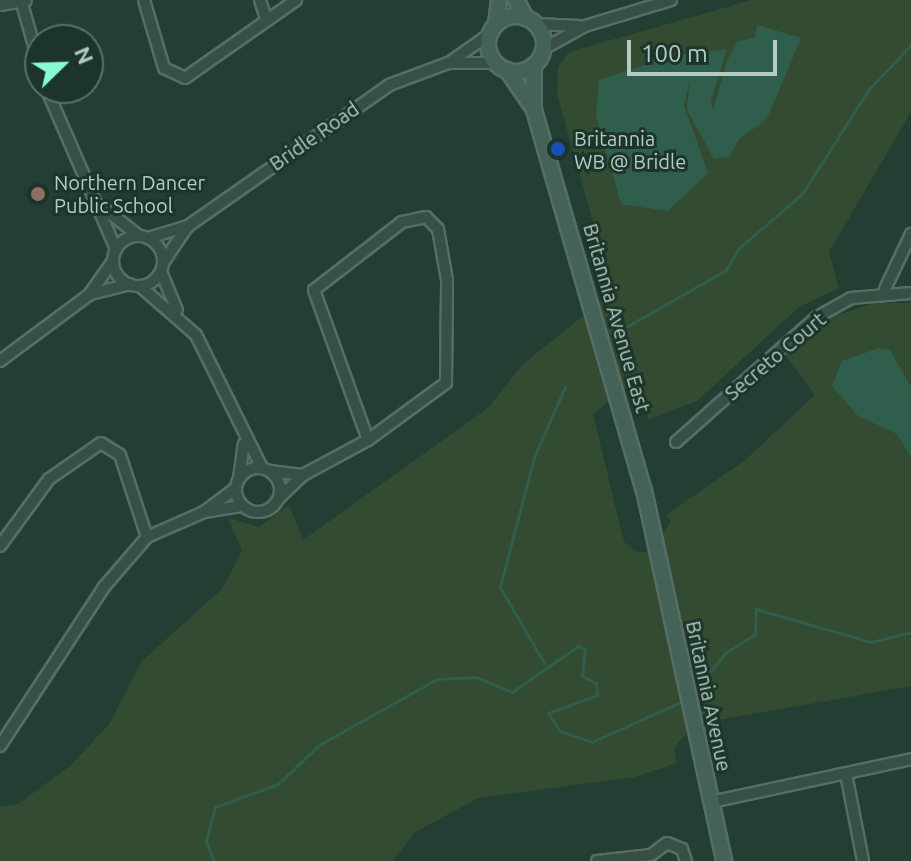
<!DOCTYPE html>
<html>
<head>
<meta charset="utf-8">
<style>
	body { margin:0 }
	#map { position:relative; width:911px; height:861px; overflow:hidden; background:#233f34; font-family:Ubuntu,sans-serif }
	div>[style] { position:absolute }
	.green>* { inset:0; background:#334b31 }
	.water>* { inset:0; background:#305e4c }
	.stream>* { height:3px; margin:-1.5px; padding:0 1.5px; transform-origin:1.5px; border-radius:1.5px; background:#305e4c }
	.roads { filter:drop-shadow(2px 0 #566d64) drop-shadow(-2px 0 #566d64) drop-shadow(0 2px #566d64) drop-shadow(0 -2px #566d64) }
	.street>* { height:10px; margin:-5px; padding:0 5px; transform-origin:5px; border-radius:5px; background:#384f46 }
	.street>.ring { margin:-5px; padding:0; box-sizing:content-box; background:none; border:10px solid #384f46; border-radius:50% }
	.secondary>* { height:14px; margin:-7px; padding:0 7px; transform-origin:7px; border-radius:7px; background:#456258 }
	.secondary>.ring { margin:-7px; padding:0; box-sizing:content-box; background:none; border:14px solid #456258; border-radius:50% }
	.dots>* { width:22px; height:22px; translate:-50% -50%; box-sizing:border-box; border:4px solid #1d342b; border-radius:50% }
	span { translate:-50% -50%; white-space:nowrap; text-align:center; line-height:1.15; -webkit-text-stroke:6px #1d342b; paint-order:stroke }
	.street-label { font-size:20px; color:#b4cac2 }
	.poi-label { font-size:20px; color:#b4cac2 }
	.left { translate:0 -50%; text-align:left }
	.north { position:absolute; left:24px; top:24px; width:80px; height:80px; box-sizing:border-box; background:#1d342b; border:2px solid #597067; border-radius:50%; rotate:67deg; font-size:22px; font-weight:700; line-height:32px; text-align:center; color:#b4cac2 }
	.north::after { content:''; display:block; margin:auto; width:28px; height:36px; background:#87fbd2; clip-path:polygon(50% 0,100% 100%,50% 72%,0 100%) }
	.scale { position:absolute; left:627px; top:40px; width:150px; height:36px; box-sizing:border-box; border:4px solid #b4cac2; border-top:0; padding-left:10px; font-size:24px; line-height:28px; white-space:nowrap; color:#b4cac2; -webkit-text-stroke:6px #1d342b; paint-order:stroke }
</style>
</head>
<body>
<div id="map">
	<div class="green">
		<div style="clip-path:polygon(752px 0,911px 0,911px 112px,829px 252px,839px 288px,799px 307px,697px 401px,649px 419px,637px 380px,593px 414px,624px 542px,639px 553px,652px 551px,671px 521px,666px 515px,744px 461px,815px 395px,784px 354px,832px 317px,875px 303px,911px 303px,911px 686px,713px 721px,710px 708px,674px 748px,677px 763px,635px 777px,478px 798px,414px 833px,393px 861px,0 861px,0 807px,18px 804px,70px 766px,110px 723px,141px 662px,223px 588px,242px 551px,228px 518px,259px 527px,289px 505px,303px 540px,488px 408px,523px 364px,613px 292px,557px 94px,558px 67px,569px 52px)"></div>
	</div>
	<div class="water">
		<div style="clip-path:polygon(757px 25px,801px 38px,767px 119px,739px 139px,729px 157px,714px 159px,687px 110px,690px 79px,684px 105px,708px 173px,668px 211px,621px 204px,596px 116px,599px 80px,674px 55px,727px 49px,711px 100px,713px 110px,727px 61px,737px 42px,755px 37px)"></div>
		<div style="clip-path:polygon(879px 348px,890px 350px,911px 387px,911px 457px,897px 434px,858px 416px,832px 386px,842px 361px)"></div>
	</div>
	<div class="stream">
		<div style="left:626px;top:327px;width:115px;rotate:-29.7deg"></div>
		<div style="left:726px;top:270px;width:24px;rotate:-60deg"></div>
		<div style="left:738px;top:249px;width:84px;rotate:-40.7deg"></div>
		<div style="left:802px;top:194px;width:125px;rotate:-57.5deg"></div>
		<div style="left:869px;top:89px;width:61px;rotate:-46.3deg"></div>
		<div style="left:544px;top:663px;width:88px;rotate:-120.1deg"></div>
		<div style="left:500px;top:587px;width:134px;rotate:-75.3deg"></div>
		<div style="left:534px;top:457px;width:77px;rotate:-66.1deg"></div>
		<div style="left:692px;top:694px;width:53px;rotate:-51.2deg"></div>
		<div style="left:725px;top:653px;width:36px;rotate:-32deg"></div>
		<div style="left:755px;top:634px;width:25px;rotate:-88deg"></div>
		<div style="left:756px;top:609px;width:120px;rotate:16deg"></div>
		<div style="left:871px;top:642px;width:41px;rotate:-14deg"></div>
		<div style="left:214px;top:861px;width:22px;rotate:-112deg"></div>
		<div style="left:206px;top:841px;width:35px;rotate:-75deg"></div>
		<div style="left:215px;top:807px;width:67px;rotate:-20.1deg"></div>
		<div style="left:278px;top:784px;width:57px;rotate:-43.6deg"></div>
		<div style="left:319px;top:745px;width:135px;rotate:-29.2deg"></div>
		<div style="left:437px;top:679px;width:39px;rotate:-3deg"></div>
		<div style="left:476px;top:677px;width:39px;rotate:23deg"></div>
		<div style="left:512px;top:692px;width:80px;rotate:-34.9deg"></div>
		<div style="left:578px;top:646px;width:8px;rotate:23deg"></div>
		<div style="left:585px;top:649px;width:27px;rotate:96deg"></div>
		<div style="left:582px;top:676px;width:16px;rotate:27deg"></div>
		<div style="left:596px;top:683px;width:12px;rotate:85deg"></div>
		<div style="left:597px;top:695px;width:52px;rotate:159.8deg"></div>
		<div style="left:548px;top:713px;width:22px;rotate:56deg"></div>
		<div style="left:560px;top:731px;width:34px;rotate:19deg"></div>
		<div style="left:592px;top:742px;width:100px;rotate:-24.3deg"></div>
	</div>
	<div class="roads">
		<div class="street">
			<div style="left:21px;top:0;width:70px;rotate:74.2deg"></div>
			<div style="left:144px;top:0;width:71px;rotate:73.6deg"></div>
			<div style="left:164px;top:68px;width:23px;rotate:25deg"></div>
			<div style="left:185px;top:78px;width:136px;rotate:-35.1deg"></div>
			<div style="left:260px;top:0;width:20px;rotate:72deg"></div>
			<div style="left:0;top:5px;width:26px;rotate:-9deg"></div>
			<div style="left:535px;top:24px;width:44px;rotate:2.6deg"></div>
			<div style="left:543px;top:49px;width:48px;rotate:-28.7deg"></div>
			<div style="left:585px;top:26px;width:90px;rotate:-16.8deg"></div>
			<div style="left:450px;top:62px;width:49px;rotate:-35deg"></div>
			<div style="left:46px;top:88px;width:176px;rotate:66.5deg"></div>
			<div style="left:106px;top:210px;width:42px;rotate:38.2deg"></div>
			<div class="ring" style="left:113px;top:236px;width:40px;height:40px"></div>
			<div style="left:148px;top:238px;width:42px;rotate:-16.7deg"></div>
			<div style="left:188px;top:226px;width:246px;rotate:-35deg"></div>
			<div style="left:389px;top:85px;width:63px;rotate:-20.4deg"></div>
			<div style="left:448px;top:63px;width:48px"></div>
			<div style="left:163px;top:263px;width:43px;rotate:-56.3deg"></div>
			<div style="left:161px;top:272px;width:41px;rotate:67.2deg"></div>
			<div style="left:141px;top:287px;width:73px;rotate:41.1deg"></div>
			<div style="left:196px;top:335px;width:148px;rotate:63.6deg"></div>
			<div style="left:885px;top:289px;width:61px;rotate:-64.7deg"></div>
			<div style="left:91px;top:294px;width:40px;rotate:-14.4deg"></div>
			<div style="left:0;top:361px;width:111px;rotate:-36.6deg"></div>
			<div style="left:89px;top:295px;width:42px;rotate:-54.8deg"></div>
			<div style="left:676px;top:442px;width:188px;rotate:-41.6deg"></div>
			<div style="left:817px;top:317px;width:39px;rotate:-29deg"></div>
			<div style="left:851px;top:298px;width:60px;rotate:-4.8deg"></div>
			<div class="ring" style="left:236px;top:468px;width:34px;height:34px"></div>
			<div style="left:270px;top:471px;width:33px;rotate:7deg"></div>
			<div style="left:239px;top:478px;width:34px;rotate:-82deg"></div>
			<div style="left:279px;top:498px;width:33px;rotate:-44deg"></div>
			<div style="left:303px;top:475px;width:74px;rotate:-28.3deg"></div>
			<div style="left:368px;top:440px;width:97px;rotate:-36.2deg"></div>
			<div style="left:446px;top:383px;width:103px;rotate:-89.4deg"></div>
			<div style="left:447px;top:280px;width:52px;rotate:-100deg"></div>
			<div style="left:438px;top:229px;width:17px;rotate:-135deg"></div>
			<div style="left:426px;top:217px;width:25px;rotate:168deg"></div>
			<div style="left:402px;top:222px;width:111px;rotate:142.3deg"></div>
			<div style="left:314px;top:290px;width:159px;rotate:70.2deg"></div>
			<div style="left:204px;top:512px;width:40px;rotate:-37deg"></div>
			<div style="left:0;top:546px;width:83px;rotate:-53.8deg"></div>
			<div style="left:49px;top:479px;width:63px;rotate:-34.7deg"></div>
			<div style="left:101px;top:443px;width:22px;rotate:32deg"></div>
			<div style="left:120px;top:455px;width:86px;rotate:71.8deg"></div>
			<div style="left:147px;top:537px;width:62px;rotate:-23.7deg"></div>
			<div style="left:204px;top:512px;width:38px;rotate:-9deg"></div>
			<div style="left:0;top:746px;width:190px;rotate:-56.8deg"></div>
			<div style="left:104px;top:587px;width:66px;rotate:-49.3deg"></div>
			<div style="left:846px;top:774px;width:89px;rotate:78.9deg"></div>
			<div style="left:711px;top:802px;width:205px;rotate:-12.1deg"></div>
			<div style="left:597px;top:861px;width:54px;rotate:-6.3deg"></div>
			<div style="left:651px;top:855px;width:20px;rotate:-37deg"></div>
			<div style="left:667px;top:843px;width:16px;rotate:22deg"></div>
			<div style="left:682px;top:849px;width:13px;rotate:72deg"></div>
		</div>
		<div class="secondary">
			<div style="left:516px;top:0;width:21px;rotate:61deg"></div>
			<div class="ring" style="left:488px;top:16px;width:42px;height:42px"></div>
			<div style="left:496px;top:24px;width:24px;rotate:-83deg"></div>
			<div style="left:534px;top:65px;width:45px;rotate:90deg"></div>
			<div style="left:534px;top:110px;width:396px;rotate:73.9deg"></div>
			<div style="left:644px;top:490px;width:380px;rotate:77.8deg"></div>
			<div style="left:507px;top:70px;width:47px;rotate:55.3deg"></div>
		</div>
	</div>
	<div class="dots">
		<div style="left:558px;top:149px;background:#1a4fb4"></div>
		<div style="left:38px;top:194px;background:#8d6e63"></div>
	</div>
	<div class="street-label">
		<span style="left:314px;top:136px;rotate:-35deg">Bridle Road</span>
		<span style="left:617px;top:318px;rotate:74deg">Britannia Avenue East</span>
		<span style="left:775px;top:356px;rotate:-40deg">Secreto Court</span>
		<span style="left:709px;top:696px;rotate:78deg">Britannia Avenue</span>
	</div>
	<div class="poi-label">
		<span class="left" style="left:574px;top:150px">Britannia<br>WB @ Bridle</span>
		<span class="left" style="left:54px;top:194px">Northern Dancer<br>Public School</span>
	</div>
	<div class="north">N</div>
	<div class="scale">100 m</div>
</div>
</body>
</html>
